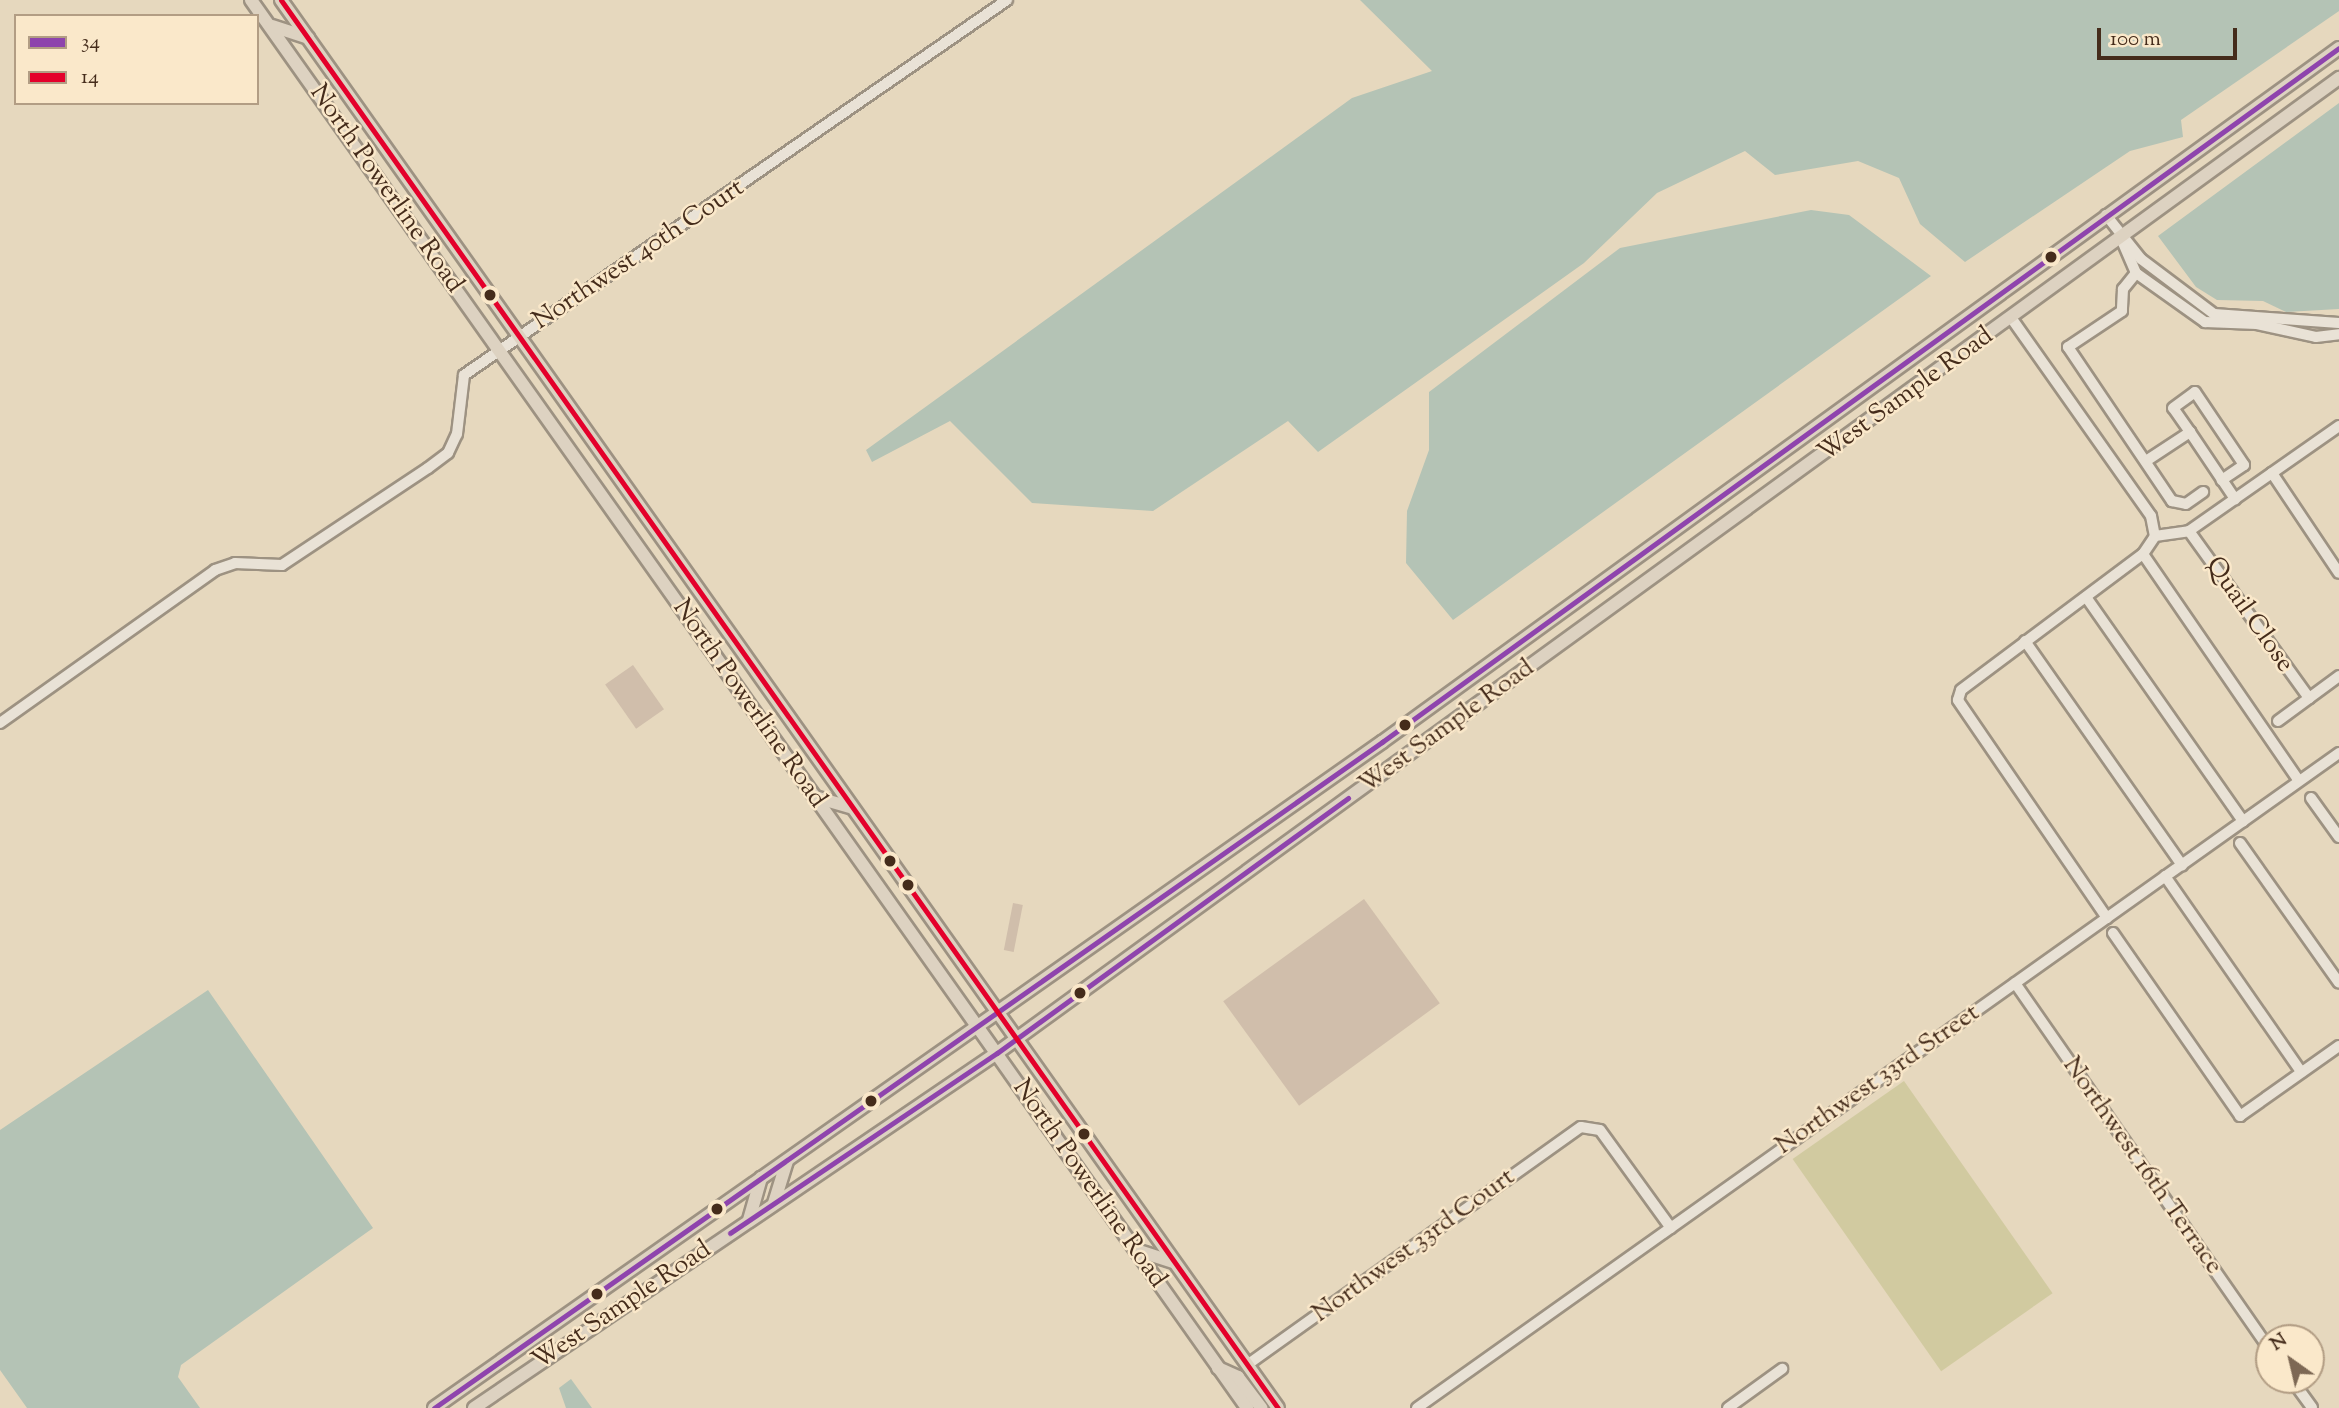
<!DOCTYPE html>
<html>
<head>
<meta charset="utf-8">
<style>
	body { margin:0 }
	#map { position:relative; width:2339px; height:1408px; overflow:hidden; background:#e6d8be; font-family:"Sorts Mill Goudy",serif }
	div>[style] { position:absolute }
	.green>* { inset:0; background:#d1caa0; transform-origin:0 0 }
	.water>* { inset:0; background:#b4c3b5 }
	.building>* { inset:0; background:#d0beab; transform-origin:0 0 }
	.roads { filter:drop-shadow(2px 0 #9d9282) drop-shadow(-2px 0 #9d9282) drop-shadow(0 2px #9d9282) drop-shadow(0 -2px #9d9282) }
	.minor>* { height:10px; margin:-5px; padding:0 5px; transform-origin:5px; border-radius:5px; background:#e9e2d6 }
	.major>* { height:12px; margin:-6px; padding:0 6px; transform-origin:6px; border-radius:6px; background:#ddd2c1 }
	.bus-1>* { height:5px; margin:-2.5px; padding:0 2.5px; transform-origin:2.5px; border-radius:2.5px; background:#8e44ad }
	.bus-2>* { height:5px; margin:-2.5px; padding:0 2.5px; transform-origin:2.5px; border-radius:2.5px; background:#e4002b }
	.dots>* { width:19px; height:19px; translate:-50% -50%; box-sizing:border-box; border:4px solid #fae8ca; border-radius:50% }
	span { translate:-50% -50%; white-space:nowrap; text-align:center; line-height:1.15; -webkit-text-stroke:5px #fae8ca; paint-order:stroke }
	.street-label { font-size:26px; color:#452c1b }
	.legend { position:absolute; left:14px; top:14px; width:245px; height:91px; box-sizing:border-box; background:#fae8ca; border:2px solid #b29d84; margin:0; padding:9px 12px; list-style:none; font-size:21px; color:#452c1b }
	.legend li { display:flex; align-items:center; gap:14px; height:35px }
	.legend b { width:35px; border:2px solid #b29d84 }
	.north { position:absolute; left:2255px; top:1324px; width:70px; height:70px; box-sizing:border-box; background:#fae8ca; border:2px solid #b29d84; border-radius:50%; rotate:326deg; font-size:19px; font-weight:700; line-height:28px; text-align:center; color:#452c1b }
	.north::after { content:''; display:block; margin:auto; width:24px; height:32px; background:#7d6854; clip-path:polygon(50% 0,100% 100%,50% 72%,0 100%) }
	.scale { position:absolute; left:2097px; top:28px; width:140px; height:32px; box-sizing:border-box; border:4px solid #452c1b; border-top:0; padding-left:9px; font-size:21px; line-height:24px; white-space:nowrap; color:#452c1b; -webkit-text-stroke:5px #fae8ca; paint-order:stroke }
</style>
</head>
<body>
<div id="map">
	<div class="green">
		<div style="left:1904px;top:1081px;width:259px;height:136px;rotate:55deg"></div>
	</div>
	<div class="water">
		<div style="clip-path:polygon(1360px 0,2339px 0,2339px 11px,2181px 120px,2183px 137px,2130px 151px,1965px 262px,1920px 224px,1899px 178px,1858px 161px,1775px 175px,1745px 151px,1657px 193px,1584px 263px,1318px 452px,1288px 421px,1153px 511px,1032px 503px,950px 421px,872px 462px,866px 450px,1352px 98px,1432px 71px)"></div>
		<div style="clip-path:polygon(2339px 103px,2339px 309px,2286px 312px,2263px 301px,2217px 300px,2196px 287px,2158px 236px)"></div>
		<div style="clip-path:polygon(1811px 210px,1849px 215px,1931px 276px,1453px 620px,1406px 563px,1407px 511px,1429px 450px,1429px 392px,1620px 248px)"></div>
		<div style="clip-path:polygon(208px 990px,373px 1228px,181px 1365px,178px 1377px,200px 1408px,27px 1408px,0 1370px,0 1130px)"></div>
		<div style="clip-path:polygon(571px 1379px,592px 1408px,566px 1408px,559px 1388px)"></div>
	</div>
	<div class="building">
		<div style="left:633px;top:665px;width:54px;height:34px;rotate:55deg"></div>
		<div style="left:1364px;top:899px;width:129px;height:174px;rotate:54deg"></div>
		<div style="left:1013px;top:903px;width:10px;height:48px;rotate:11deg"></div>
	</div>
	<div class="roads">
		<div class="minor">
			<div style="left:2106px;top:215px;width:56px;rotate:51.5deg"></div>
			<div style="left:2141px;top:259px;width:91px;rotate:37deg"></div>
			<div style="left:2214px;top:314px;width:125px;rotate:4.1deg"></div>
			<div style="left:2120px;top:236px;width:40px;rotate:66.6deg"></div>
			<div style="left:2136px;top:273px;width:85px;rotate:35.4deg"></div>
			<div style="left:2205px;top:322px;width:52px;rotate:2.2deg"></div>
			<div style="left:2257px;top:324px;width:60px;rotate:12.4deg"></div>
			<div style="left:2316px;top:337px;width:23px;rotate:-7deg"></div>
			<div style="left:2136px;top:273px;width:21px;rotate:129deg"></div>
			<div style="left:2123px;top:289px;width:22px;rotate:93deg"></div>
			<div style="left:2122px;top:311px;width:65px;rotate:146.3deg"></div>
			<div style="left:2068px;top:347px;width:186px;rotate:56deg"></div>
			<div style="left:2172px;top:501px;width:14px;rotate:12deg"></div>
			<div style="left:2186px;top:504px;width:21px;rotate:-35deg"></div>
			<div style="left:2012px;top:319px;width:241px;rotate:54.8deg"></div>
			<div style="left:2151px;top:516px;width:20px;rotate:79deg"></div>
			<div style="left:2190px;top:432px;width:81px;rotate:56.1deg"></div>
			<div style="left:2146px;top:461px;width:53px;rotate:-33.4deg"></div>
			<div style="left:2190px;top:432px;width:29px;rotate:-125deg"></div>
			<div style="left:2173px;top:408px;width:27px;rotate:-36deg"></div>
			<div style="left:2195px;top:392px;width:88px;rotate:56.1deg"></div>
			<div style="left:2244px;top:465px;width:27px;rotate:146deg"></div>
			<div style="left:2272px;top:473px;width:120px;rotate:56.2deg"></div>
			<div style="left:2189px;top:531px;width:206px;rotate:54.3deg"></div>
			<div style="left:2143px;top:554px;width:275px;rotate:55.5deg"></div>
			<div style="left:2086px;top:597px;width:274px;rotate:55deg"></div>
			<div style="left:2025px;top:641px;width:274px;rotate:55deg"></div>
			<div style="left:2278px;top:721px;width:76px;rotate:-36.4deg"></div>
			<div style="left:0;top:723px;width:264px;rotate:-35.4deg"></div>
			<div style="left:215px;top:570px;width:21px;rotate:-19deg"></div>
			<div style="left:235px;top:563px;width:47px;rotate:2.4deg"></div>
			<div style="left:282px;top:565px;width:175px;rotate:-33.6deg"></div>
			<div style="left:428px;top:468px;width:25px;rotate:-37deg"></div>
			<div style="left:448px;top:453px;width:21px;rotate:-65deg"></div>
			<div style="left:457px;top:434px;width:59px;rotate:-83.2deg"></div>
			<div style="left:464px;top:375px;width:660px;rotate:-34.63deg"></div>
			<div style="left:2311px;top:798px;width:48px;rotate:54.3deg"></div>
			<div style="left:2240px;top:843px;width:171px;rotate:54.7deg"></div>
			<div style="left:2165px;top:876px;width:239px;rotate:55.2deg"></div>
			<div style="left:2107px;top:918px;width:264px;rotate:-124.4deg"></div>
			<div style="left:1958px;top:700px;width:10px;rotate:-73deg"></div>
			<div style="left:1961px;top:690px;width:227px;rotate:-36.8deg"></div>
			<div style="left:2143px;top:554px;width:22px;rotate:-56deg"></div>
			<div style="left:2155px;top:536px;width:34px;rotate:-8deg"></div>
			<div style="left:2189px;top:531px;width:183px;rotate:-35deg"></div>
			<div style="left:2113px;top:933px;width:223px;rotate:55.2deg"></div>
			<div style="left:2240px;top:1116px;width:121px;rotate:-35.3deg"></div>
			<div style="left:2015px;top:983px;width:445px;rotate:55.2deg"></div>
			<div style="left:1247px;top:1365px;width:410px;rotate:-35.5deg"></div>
			<div style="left:1581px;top:1127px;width:19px;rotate:9deg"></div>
			<div style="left:1600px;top:1130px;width:121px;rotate:54.1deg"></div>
			<div style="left:2292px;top:1380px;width:34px;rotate:54deg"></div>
			<div style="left:1417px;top:1408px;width:1131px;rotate:-35.39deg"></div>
			<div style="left:1728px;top:1408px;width:67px;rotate:-35.8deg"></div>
		</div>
		<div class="major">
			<div style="left:251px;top:0;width:1725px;rotate:54.72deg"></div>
			<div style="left:281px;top:0;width:1725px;rotate:54.7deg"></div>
			<div style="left:272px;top:26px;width:38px;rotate:18deg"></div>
			<div style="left:815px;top:797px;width:37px;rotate:16deg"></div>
			<div style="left:774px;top:1203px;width:44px;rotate:-72.8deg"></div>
			<div style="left:749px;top:1220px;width:44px;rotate:-74.1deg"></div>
			<div style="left:1136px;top:1250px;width:40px;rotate:18deg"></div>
			<div style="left:1218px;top:1368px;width:22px;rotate:24deg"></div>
			<div style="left:1238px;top:1377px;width:39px;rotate:53deg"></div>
			<div style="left:434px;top:1408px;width:1159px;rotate:-35.09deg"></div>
			<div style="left:1382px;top:742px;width:1182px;rotate:-35.95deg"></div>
			<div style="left:474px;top:1408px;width:632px;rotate:-34.17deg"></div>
			<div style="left:997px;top:1053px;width:1659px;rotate:-36deg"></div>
		</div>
	</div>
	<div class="bus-1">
		<div style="left:730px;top:1233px;width:322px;rotate:-34deg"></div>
		<div style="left:997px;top:1053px;width:434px;rotate:-36deg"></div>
		<div style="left:434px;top:1408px;width:1159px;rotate:-35.09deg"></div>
		<div style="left:1382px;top:742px;width:1182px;rotate:-35.95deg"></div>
	</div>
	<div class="bus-2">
		<div style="left:281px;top:0;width:1725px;rotate:54.7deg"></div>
	</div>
	<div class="dots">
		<div style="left:2051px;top:257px;background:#452c1b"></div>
		<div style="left:490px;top:295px;background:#452c1b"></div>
		<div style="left:1405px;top:725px;background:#452c1b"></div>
		<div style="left:890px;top:861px;background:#452c1b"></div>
		<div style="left:908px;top:885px;background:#452c1b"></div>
		<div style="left:1080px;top:993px;background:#452c1b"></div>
		<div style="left:871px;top:1101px;background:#452c1b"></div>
		<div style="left:1084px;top:1134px;background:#452c1b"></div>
		<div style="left:717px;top:1209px;background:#452c1b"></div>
		<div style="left:597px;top:1294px;background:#452c1b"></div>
	</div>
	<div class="street-label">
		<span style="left:386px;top:189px;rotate:55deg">North Powerline Road</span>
		<span style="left:639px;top:255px;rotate:-34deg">Northwest 40th Court</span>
		<span style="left:1906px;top:395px;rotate:-36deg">West Sample Road</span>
		<span style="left:2249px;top:615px;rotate:55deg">Quail Close</span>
		<span style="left:749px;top:704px;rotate:55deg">North Powerline Road</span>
		<span style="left:1447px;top:727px;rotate:-36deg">West Sample Road</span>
		<span style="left:1878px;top:1080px;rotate:-35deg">Northwest 33rd Street</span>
		<span style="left:2142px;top:1166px;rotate:55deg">Northwest 16th Terrace</span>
		<span style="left:1089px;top:1184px;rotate:55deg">North Powerline Road</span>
		<span style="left:1414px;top:1246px;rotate:-36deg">Northwest 33rd Court</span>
		<span style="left:622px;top:1306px;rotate:-34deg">West Sample Road</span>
	</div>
	<ul class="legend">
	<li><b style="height:9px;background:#8e44ad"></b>34</li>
	<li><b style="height:9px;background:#e4002b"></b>14</li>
	</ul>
	<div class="north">N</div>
	<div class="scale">100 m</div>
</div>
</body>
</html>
